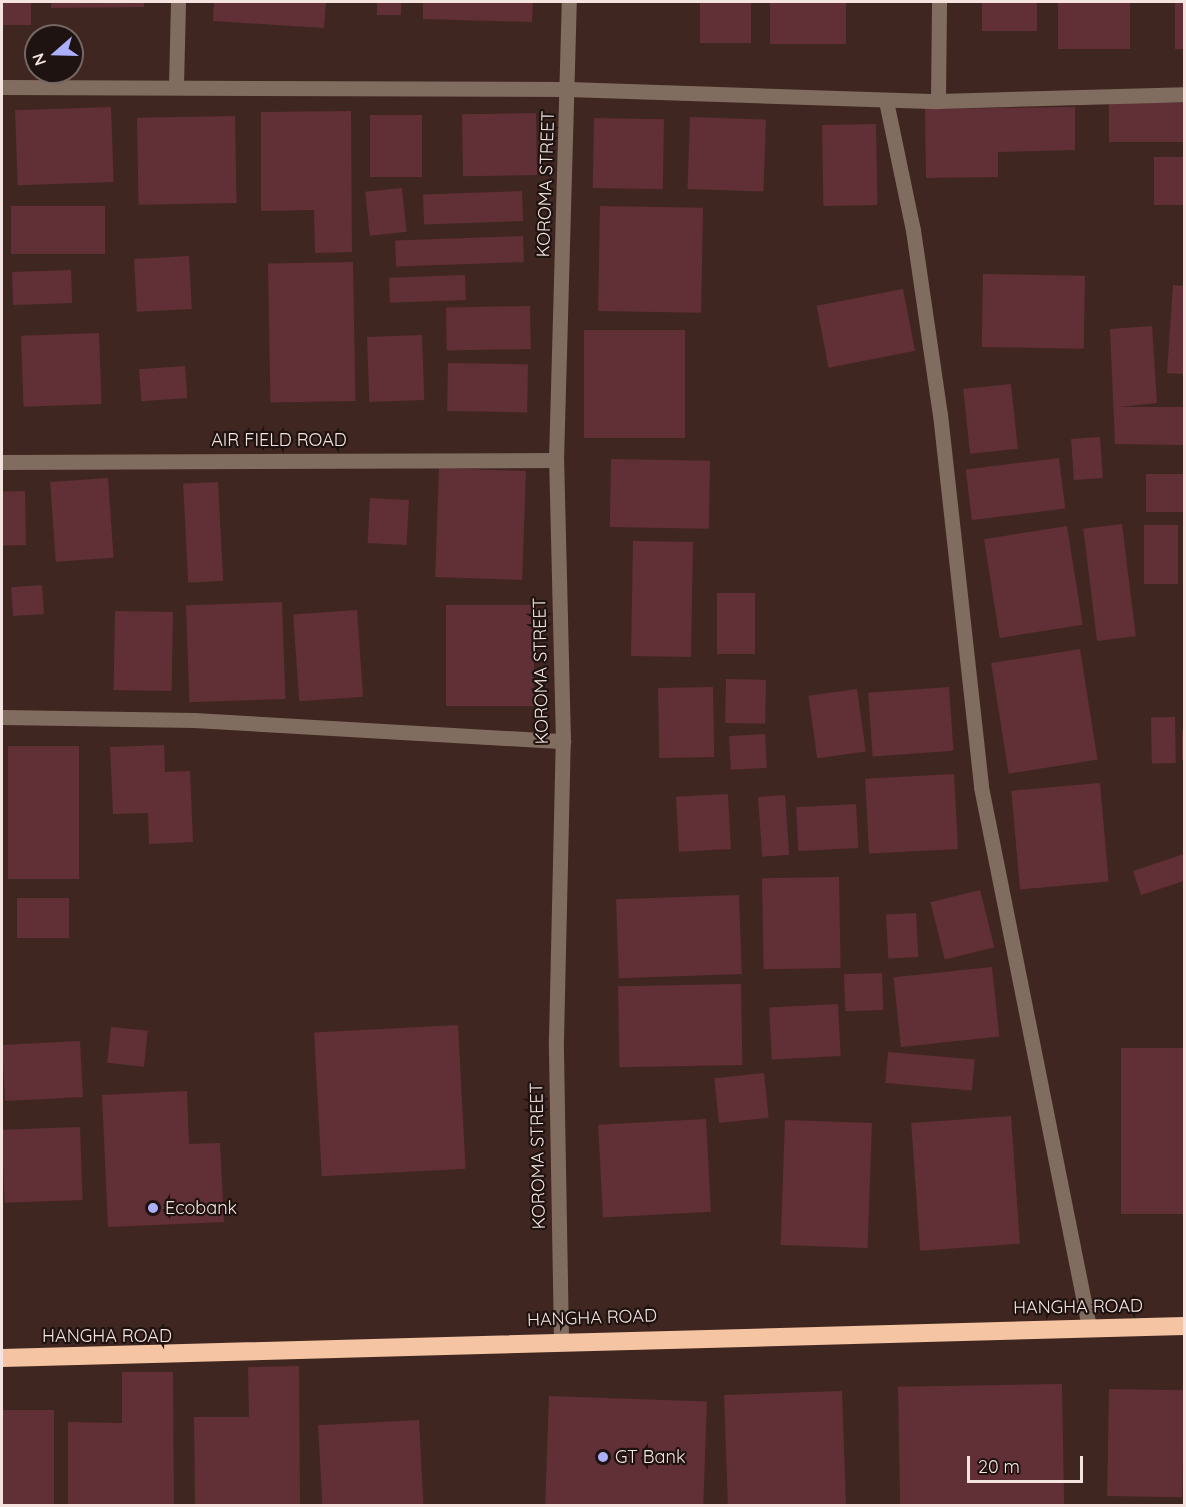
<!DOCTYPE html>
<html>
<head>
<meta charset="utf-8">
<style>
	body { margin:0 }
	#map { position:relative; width:1186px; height:1507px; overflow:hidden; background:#402620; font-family:Quicksand,sans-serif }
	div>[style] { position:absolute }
	.building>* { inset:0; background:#612f36; transform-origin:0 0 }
	.minor>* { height:15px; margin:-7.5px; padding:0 7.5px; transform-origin:7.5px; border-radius:7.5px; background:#816d5f }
	.highway>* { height:18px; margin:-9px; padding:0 9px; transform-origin:9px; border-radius:9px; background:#f5c4a2 }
	.dots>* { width:16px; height:16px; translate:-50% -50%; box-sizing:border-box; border:3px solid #1e1310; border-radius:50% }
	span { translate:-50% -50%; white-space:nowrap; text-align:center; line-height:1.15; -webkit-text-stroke:4.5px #1e1310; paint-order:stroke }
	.street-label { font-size:18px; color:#f5e3df }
	.poi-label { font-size:18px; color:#f5e3df }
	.left { translate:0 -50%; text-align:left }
	.frame { position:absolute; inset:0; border:3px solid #f5e3df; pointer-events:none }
	.north { position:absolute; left:24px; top:24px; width:60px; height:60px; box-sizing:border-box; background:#1e1310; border:2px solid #746663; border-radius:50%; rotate:250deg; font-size:16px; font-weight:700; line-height:24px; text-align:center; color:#f5e3df }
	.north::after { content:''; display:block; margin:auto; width:21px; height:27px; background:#acaffb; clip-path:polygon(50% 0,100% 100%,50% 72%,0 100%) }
	.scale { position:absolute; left:967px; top:1456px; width:116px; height:27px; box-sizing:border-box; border:3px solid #f5e3df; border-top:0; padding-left:8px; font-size:18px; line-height:21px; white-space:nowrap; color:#f5e3df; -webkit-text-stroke:4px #1e1310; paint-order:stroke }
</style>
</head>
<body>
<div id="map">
	<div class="building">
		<div style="left:2px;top:2px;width:29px;height:23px"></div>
		<div style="clip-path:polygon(51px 2px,144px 2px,144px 7px,51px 8px)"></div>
		<div style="clip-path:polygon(214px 2px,326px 2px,324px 28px,213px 21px)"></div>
		<div style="left:377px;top:2px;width:24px;height:13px"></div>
		<div style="clip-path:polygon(423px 2px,533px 2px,532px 22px,423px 19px)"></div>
		<div style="left:700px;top:2px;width:51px;height:41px"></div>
		<div style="left:770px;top:2px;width:76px;height:42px"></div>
		<div style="left:982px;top:2px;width:55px;height:29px"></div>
		<div style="left:1058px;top:2px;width:72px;height:47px"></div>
		<div style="left:1175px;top:2px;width:9px;height:47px"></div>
		<div style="left:1184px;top:103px;width:39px;height:75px;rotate:90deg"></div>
		<div style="left:111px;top:107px;width:75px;height:96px;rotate:88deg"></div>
		<div style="clip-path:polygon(1075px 107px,1075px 150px,998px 152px,998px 177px,926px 178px,925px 109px)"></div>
		<div style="clip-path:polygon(351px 111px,352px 252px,315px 253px,314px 210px,261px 211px,261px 112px)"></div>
		<div style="left:536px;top:113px;width:62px;height:74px;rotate:89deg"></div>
		<div style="left:422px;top:115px;width:62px;height:52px;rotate:90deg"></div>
		<div style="left:235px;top:116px;width:87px;height:98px;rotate:89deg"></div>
		<div style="left:690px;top:117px;width:76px;height:72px;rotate:2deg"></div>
		<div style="left:594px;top:118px;width:70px;height:70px;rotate:1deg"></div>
		<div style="left:876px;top:124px;width:81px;height:54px;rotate:89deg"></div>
		<div style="left:1184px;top:157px;width:48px;height:30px;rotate:90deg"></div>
		<div style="left:402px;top:188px;width:44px;height:37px;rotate:84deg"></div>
		<div style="left:522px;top:191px;width:30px;height:99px;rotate:88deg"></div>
		<div style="left:11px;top:206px;width:94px;height:48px"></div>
		<div style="left:600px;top:206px;width:103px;height:105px;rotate:1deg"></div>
		<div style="left:523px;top:236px;width:26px;height:128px;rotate:88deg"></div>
		<div style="left:189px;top:256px;width:53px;height:55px;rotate:87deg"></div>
		<div style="left:353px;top:262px;width:139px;height:85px;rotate:89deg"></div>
		<div style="left:71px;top:270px;width:33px;height:59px;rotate:88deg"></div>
		<div style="left:983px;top:274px;width:102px;height:73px;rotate:1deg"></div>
		<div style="left:465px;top:275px;width:25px;height:76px;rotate:88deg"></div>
		<div style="clip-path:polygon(1173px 285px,1184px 286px,1184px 374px,1167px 373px)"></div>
		<div style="left:903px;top:289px;width:63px;height:88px;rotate:79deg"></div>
		<div style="left:530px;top:306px;width:43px;height:84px;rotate:89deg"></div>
		<div style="clip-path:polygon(1152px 326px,1157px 403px,1119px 407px,1184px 407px,1184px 445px,1115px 444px,1110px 329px)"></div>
		<div style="left:584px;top:330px;width:101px;height:108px"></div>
		<div style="left:99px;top:333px;width:71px;height:78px;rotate:88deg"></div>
		<div style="left:422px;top:335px;width:65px;height:55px;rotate:88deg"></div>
		<div style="left:448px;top:363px;width:80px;height:48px;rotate:1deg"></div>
		<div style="left:185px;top:366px;width:32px;height:46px;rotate:86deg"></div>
		<div style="left:1011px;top:384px;width:65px;height:48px;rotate:84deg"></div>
		<div style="left:1100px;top:437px;width:41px;height:29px;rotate:86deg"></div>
		<div style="left:1059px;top:458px;width:51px;height:94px;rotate:83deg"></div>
		<div style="left:611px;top:459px;width:99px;height:68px;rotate:1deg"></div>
		<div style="left:439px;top:468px;width:87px;height:109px;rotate:2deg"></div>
		<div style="left:1146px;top:474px;width:38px;height:38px"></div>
		<div style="left:108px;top:478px;width:80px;height:58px;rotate:86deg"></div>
		<div style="left:218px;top:482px;width:99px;height:35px;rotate:87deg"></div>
		<div style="left:25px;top:491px;width:54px;height:23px;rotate:89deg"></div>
		<div style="left:370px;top:498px;width:39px;height:45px;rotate:3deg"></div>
		<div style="left:1122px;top:524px;width:113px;height:39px;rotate:83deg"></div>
		<div style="left:1144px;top:525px;width:34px;height:59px"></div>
		<div style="left:1067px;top:526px;width:100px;height:84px;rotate:81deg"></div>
		<div style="left:633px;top:541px;width:60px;height:115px;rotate:1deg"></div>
		<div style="left:42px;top:585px;width:29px;height:31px;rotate:86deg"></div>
		<div style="left:717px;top:593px;width:38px;height:61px"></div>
		<div style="left:282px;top:602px;width:97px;height:96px;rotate:88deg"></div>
		<div style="left:446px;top:605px;width:88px;height:101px"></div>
		<div style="left:357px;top:610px;width:87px;height:64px;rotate:86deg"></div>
		<div style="left:115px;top:611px;width:58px;height:79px;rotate:1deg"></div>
		<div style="left:1080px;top:649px;width:112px;height:90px;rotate:81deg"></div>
		<div style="left:726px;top:679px;width:40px;height:44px;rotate:1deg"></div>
		<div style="left:713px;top:687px;width:70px;height:55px;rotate:89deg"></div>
		<div style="left:949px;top:687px;width:64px;height:81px;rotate:86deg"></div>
		<div style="left:857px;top:689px;width:63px;height:49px;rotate:82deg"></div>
		<div style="left:1175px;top:717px;width:46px;height:24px;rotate:89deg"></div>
		<div style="left:1182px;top:731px;width:2px;height:29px"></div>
		<div style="left:765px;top:734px;width:34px;height:36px;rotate:87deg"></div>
		<div style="clip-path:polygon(164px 745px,165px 772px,190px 771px,193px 842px,149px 844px,148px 813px,113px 814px,110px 747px)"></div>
		<div style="left:79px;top:746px;width:133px;height:71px;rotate:90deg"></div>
		<div style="left:954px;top:774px;width:75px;height:89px;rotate:87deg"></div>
		<div style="left:1100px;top:783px;width:99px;height:89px;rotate:85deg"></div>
		<div style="left:728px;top:794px;width:55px;height:52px;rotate:87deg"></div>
		<div style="left:785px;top:795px;width:60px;height:27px;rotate:86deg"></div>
		<div style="left:856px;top:804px;width:44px;height:60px;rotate:87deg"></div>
		<div style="clip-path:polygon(1184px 854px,1184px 881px,1141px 895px,1133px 871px)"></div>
		<div style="left:839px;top:877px;width:91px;height:77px;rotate:89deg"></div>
		<div style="left:980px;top:890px;width:59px;height:51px;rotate:76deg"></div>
		<div style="left:739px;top:895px;width:79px;height:123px;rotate:88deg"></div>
		<div style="left:17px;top:898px;width:52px;height:40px"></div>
		<div style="left:916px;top:913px;width:44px;height:30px;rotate:87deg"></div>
		<div style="left:992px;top:967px;width:70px;height:99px;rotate:84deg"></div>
		<div style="left:882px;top:973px;width:37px;height:38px;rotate:88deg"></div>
		<div style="left:741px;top:984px;width:81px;height:123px;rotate:89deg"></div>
		<div style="left:838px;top:1004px;width:52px;height:69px;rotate:87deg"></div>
		<div style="left:458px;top:1025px;width:144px;height:144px;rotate:87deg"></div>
		<div style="left:111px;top:1027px;width:37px;height:36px;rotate:6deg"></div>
		<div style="left:80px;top:1041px;width:56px;height:78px;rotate:87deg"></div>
		<div style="left:1184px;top:1048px;width:166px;height:63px;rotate:90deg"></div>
		<div style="left:888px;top:1052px;width:87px;height:31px;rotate:5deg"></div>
		<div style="left:764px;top:1073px;width:45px;height:50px;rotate:84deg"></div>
		<div style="clip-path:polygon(187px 1091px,189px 1144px,220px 1143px,224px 1222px,108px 1227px,102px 1095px)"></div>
		<div style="left:1011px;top:1116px;width:128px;height:100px;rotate:86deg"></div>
		<div style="left:706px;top:1119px;width:93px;height:108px;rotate:87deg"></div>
		<div style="left:785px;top:1120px;width:87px;height:125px;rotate:2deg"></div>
		<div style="left:80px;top:1127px;width:73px;height:78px;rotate:88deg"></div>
		<div style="clip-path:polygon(299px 1366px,300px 1506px,195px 1506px,194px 1417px,249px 1417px,248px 1367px)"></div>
		<div style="clip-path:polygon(122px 1372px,173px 1372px,174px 1506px,68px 1506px,68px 1422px,122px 1423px)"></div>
		<div style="left:1062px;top:1384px;width:122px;height:164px;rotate:89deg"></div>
		<div style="left:1109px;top:1389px;width:75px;height:107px;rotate:1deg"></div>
		<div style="left:842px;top:1391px;width:115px;height:118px;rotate:88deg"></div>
		<div style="left:549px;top:1396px;width:158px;height:110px;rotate:2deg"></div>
		<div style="left:2px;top:1410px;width:52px;height:96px"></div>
		<div style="left:419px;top:1420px;width:86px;height:101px;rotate:87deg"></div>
	</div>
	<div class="minor">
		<div style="left:176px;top:85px;width:83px;rotate:-88.6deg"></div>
		<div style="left:2px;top:87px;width:566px;rotate:0.2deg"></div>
		<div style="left:568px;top:89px;width:370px;rotate:1.9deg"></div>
		<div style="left:938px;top:101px;width:246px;rotate:-1.6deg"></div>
		<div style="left:886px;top:101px;width:132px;rotate:78.2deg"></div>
		<div style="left:913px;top:230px;width:186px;rotate:81.7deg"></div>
		<div style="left:940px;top:414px;width:375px;rotate:83.7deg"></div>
		<div style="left:981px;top:787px;width:551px;rotate:78.69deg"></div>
		<div style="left:938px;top:101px;width:99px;rotate:-89.4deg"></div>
		<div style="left:2px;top:462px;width:554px;rotate:-0.21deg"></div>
		<div style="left:2px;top:717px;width:192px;rotate:0.9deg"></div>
		<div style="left:194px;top:720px;width:370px;rotate:3.3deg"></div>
		<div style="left:561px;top:1339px;width:300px;rotate:-91deg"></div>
		<div style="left:556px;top:1039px;width:298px;rotate:-88.7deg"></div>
		<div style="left:563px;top:741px;width:281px;rotate:-91.4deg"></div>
		<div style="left:556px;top:460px;width:458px;rotate:-88.4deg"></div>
	</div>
	<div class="highway">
		<div style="left:2px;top:1358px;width:1182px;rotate:-1.55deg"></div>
	</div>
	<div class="dots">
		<div style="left:153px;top:1208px;background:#acaffb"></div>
		<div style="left:603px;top:1457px;background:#acaffb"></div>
	</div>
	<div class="street-label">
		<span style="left:546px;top:184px;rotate:-88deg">KOROMA STREET</span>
		<span style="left:279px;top:440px">AIR FIELD ROAD</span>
		<span style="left:541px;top:671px;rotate:-91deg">KOROMA STREET</span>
		<span style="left:538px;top:1156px;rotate:-91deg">KOROMA STREET</span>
		<span style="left:1078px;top:1307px;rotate:-1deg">HANGHA ROAD</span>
		<span style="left:592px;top:1318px;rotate:-2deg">HANGHA ROAD</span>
		<span style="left:107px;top:1336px">HANGHA ROAD</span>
	</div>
	<div class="poi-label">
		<span class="left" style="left:165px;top:1208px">Ecobank</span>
		<span class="left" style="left:615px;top:1457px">GT Bank</span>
	</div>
	<div class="frame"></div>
	<div class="north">N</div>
	<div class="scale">20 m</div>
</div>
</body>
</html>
